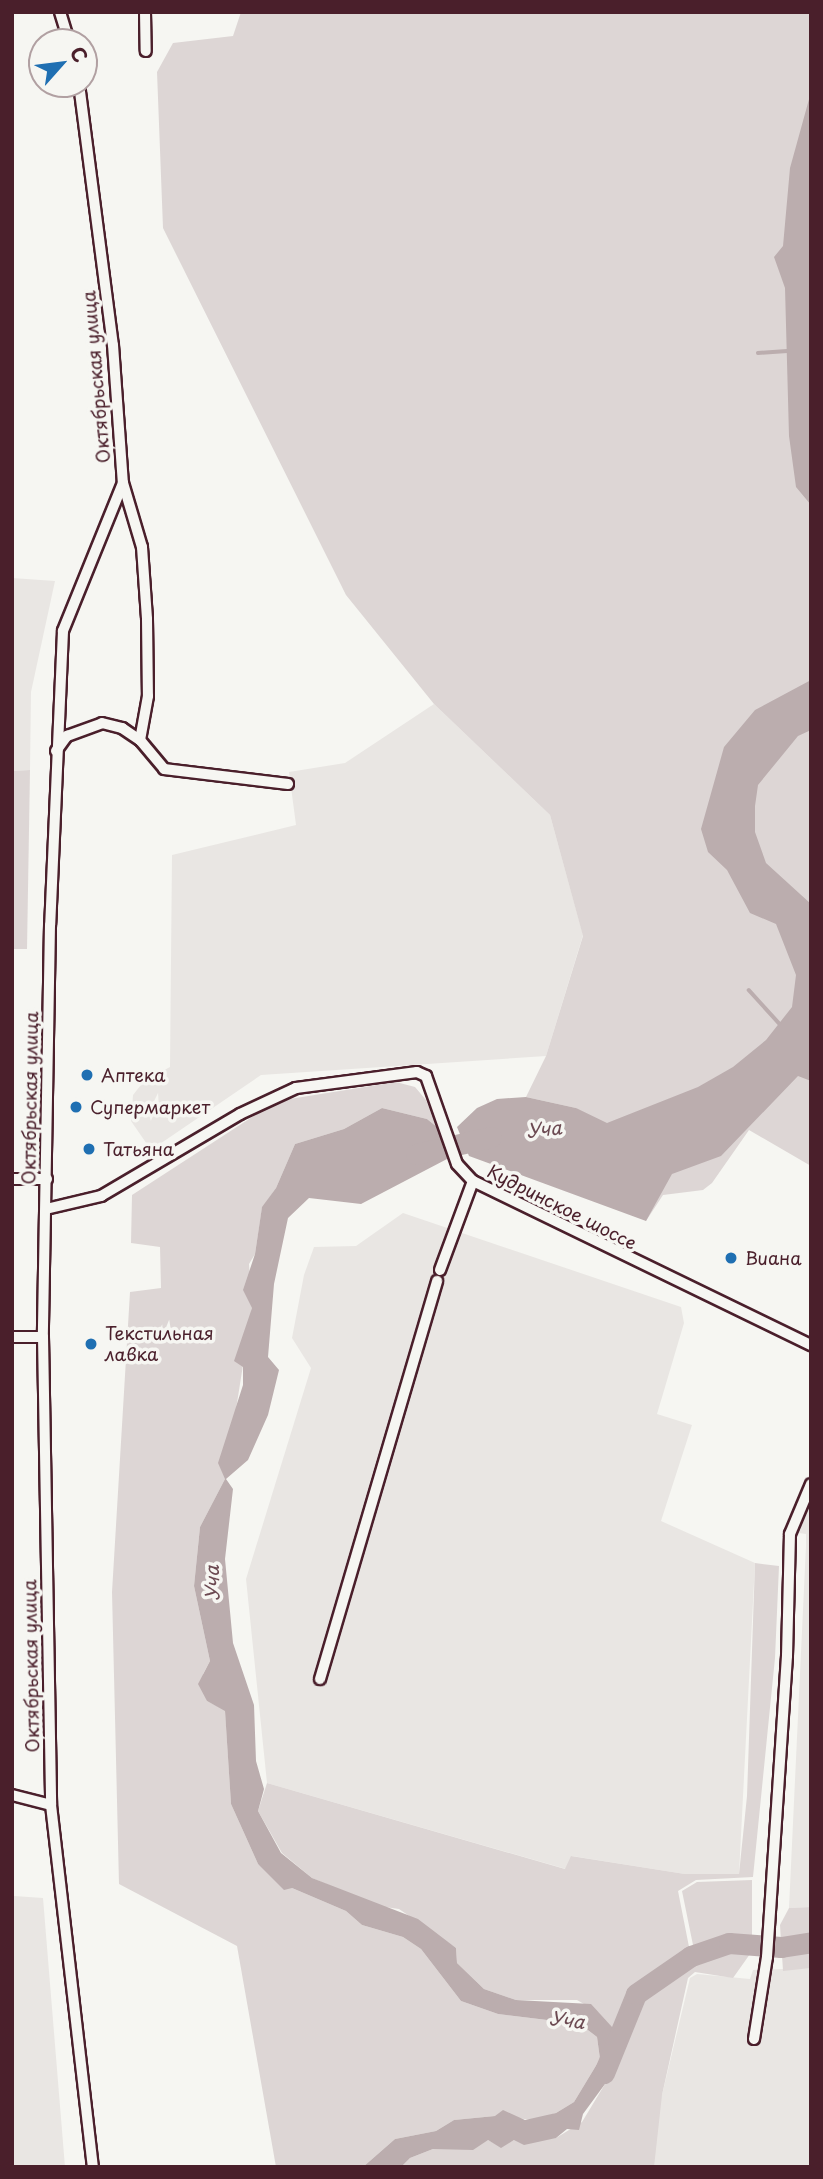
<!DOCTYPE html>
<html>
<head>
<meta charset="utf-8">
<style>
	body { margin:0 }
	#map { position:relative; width:823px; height:2179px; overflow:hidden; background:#f6f6f2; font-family:"Playpen Sans",sans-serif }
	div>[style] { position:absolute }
	.built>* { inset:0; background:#e9e6e3 }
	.green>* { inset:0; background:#ddd6d5 }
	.water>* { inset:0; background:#bbadae }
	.stream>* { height:3.5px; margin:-1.75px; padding:0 1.75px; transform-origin:1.75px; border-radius:1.75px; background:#bbadae }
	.river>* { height:21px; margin:-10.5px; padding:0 10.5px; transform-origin:10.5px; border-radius:10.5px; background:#bbadae }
	.roads { filter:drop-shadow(2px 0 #4a1f2b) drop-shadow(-2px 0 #4a1f2b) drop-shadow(0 2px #4a1f2b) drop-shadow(0 -2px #4a1f2b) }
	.minor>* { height:10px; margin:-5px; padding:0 5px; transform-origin:5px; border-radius:5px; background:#f6f6f2 }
	.dots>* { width:19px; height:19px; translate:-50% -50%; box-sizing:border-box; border:4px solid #f6f6f2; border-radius:50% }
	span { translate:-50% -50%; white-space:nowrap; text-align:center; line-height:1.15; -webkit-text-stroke:7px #f6f6f2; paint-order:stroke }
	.street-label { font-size:18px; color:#4a1f2b }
	.poi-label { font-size:18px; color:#4a1f2b }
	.left { translate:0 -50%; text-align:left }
	.water-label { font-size:19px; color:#6c4a52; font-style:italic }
	.frame { position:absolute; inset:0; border:14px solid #4a1f2b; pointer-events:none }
	.north { position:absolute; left:28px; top:28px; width:70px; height:70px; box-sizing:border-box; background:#f6f6f2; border:2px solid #b1a0a2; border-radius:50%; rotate:62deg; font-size:19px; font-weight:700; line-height:28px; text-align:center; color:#4a1f2b }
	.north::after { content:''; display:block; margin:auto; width:24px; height:32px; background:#1f6fb2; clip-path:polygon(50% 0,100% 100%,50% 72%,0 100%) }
</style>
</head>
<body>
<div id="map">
	<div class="built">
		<div style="clip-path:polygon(12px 578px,55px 581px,31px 692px,30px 770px,12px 771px)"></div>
		<div style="clip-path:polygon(434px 704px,550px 815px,583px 935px,546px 1056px,261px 1075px,151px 1150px,131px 1121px,133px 1095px,144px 1081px,170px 1067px,172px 855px,296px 825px,289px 772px,345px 763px)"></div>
		<div style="clip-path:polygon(403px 1213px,681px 1307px,684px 1323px,657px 1414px,692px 1425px,661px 1521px,755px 1563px,739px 1874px,685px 1874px,572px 1856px,566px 1869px,267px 1783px,246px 1579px,311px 1368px,292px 1338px,304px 1275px,314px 1247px,356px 1246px)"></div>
		<div style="clip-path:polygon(811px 1503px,811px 1907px,789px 1908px,806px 1546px,806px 1534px,799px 1533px)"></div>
		<div style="clip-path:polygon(14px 1896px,43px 1898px,65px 2167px,12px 2167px)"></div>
		<div style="clip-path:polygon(811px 1968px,811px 2167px,595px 2167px,662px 2095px,690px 1978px,697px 1974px,750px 1979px,753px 1970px)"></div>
	</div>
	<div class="green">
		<div style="clip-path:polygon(241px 12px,811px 12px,811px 1166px,749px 1130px,712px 1183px,703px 1190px,663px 1195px,646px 1221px,576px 1108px,526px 1097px,546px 1056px,583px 936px,550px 815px,434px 704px,346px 595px,163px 228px,157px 72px,173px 43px,233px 36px)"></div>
		<div style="clip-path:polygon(30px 770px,27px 949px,12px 949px,12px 771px)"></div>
		<div style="clip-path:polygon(396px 1082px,415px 1087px,426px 1100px,437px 1127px,427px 1119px,382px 1108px,344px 1129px,295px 1144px,276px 1188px,262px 1208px,255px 1254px,249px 1264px,252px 1308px,225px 1479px,200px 1527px,194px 1586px,210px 1661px,203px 1674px,207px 1701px,225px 1710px,231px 1804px,258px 1864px,292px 1888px,346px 1911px,362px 1925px,403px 1937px,421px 1949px,461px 2001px,498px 2014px,580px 2024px,597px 2037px,600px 2059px,574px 2102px,556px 2113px,534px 2120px,495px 2116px,454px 2120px,436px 2131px,395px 2139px,363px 2167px,276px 2167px,237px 1946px,119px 1884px,112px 1592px,130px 1292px,161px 1288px,160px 1247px,131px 1243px,132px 1195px,277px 1101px)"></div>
		<div style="clip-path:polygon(755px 1563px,779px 1566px,775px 1658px,753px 1877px,696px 1880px,678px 1891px,691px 1957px,732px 1949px,750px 1954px,733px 1978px,695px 1972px,688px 1978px,662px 2095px,654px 2167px,401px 2167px,410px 2158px,433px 2149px,488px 2140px,501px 2147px,514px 2140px,556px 2138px,582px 2122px,605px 2084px,614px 2029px,598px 2012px,577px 2000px,516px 2000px,484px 1989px,457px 1963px,456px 1948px,399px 1909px,378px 1906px,312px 1878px,282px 1853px,258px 1811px,267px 1783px,565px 1869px,571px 1856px,685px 1874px,739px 1874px,747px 1796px)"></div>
		<div style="clip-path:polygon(752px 1880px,752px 1951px,732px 1946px,730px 1940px,694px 1950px,682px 1891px,697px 1882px)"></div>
		<div style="clip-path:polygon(811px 1907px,811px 1968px,783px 1971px,780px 1925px,789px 1908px)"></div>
	</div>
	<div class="water">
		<div style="clip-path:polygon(811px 92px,811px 505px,796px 487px,789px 436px,785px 288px,774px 257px,783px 246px,790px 168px)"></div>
		<div style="clip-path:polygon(811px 680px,811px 730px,798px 736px,758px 785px,755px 806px,755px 832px,766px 863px,811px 904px,811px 1081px,798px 1076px,721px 1156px,672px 1174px,646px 1221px,469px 1156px,457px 1127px,477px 1108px,497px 1099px,526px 1097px,576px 1108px,607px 1123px,698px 1087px,733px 1067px,766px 1040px,792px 1007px,796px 975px,776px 924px,750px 913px,727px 870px,708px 852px,701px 829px,724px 747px,755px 710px)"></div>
		<div style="clip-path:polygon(382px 1108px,427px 1119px,437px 1127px,447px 1159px,361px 1204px,309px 1198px,288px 1218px,274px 1284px,268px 1357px,279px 1370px,268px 1415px,248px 1460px,226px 1479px,233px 1489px,225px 1559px,233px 1643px,254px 1705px,256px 1761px,264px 1789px,258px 1811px,281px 1853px,312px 1878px,418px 1919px,456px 1948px,457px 1963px,484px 1989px,516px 2000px,591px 2004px,614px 2029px,605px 2084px,583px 2114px,579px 2130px,567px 2129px,556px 2138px,524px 2145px,514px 2140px,501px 2148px,488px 2140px,473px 2150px,433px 2149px,410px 2158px,401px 2167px,363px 2167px,395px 2139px,436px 2131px,454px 2120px,495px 2116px,503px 2110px,525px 2120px,556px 2113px,574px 2102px,600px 2059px,597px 2037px,580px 2024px,498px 2014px,461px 2001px,421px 1949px,403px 1937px,362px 1925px,346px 1911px,292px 1888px,284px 1890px,258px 1864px,231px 1804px,225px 1711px,207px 1701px,198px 1684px,210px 1661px,194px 1586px,200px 1527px,225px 1479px,218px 1463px,243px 1385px,243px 1367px,234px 1361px,252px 1308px,243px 1290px,255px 1254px,262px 1207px,276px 1188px,295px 1144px,344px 1129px)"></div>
	</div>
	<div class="stream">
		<div style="left:758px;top:353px;width:29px;rotate:-4deg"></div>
		<div style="left:749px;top:990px;width:45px;rotate:47.7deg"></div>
	</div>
	<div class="river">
		<div style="left:416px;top:1154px;width:77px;rotate:-12.8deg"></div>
		<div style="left:604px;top:2073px;width:85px;rotate:-67.9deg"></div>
		<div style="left:636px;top:1994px;width:67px;rotate:-34.6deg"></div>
		<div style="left:691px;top:1956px;width:40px;rotate:-18.9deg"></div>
		<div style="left:729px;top:1943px;width:52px;rotate:4.4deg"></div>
		<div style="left:781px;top:1947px;width:30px;rotate:-9deg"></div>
	</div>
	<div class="roads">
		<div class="minor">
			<div style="left:60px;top:12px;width:31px;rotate:73deg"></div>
			<div style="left:145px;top:12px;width:39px;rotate:89deg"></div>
			<div style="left:79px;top:84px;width:263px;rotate:82.6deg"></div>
			<div style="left:113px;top:345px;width:138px;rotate:85.9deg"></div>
			<div style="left:123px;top:483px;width:160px;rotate:112.1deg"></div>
			<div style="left:63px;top:631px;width:294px;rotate:92.5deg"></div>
			<div style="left:50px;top:925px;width:412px;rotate:91deg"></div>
			<div style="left:43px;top:1337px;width:468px;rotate:89deg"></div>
			<div style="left:51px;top:1805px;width:364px;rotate:83.4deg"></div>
			<div style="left:123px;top:483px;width:67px;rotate:73.5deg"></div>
			<div style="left:142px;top:547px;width:72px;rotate:86deg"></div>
			<div style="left:147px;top:619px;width:77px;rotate:89.3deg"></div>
			<div style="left:148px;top:696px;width:45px;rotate:100.3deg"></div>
			<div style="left:140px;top:740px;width:38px;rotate:50deg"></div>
			<div style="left:164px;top:769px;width:125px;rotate:6.9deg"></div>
			<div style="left:56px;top:751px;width:19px;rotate:-54deg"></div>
			<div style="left:67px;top:736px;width:37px;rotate:-20deg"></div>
			<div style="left:102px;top:723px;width:21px;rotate:14deg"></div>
			<div style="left:122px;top:728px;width:22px;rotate:34deg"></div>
			<div style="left:12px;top:1179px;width:35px"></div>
			<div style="left:46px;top:1209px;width:57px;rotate:-13.3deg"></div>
			<div style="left:101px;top:1196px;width:161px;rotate:-30.5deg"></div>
			<div style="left:240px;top:1114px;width:62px;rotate:-24.9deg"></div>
			<div style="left:296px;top:1088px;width:122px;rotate:-7.5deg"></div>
			<div style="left:417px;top:1072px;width:10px;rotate:24deg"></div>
			<div style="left:426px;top:1076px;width:93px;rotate:70.6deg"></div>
			<div style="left:457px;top:1164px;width:23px;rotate:47deg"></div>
			<div style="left:473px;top:1181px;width:376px;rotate:25.9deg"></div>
			<div style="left:440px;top:1270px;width:95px;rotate:-69.7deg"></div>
			<div style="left:12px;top:1337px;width:31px"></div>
			<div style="left:320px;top:1679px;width:415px;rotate:-73.6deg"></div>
			<div style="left:12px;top:1795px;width:40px;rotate:14.4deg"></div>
			<div style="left:754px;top:2039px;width:83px;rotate:-81deg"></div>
			<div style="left:767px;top:1957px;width:302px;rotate:-86.2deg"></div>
			<div style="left:787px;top:1656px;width:122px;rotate:-88.6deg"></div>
			<div style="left:790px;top:1534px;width:54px;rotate:-67.2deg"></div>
		</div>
	</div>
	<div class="dots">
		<div style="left:87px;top:1075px;background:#1f6fb2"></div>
		<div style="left:76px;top:1107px;background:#1f6fb2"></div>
		<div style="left:89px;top:1149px;background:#1f6fb2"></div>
		<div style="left:731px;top:1258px;background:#1f6fb2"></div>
		<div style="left:91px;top:1344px;background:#1f6fb2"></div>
	</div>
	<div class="street-label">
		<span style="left:96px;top:377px;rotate:-95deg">Октябрьская улица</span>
		<span style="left:30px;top:1098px;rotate:-89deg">Октябрьская улица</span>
		<span style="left:562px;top:1207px;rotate:27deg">Кудринское шоссе</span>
		<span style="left:31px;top:1666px;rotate:-91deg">Октябрьская улица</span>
	</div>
	<div class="poi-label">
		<span class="left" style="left:101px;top:1075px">Аптека</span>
		<span class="left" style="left:90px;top:1107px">Супермаркет</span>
		<span class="left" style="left:103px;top:1149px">Татьяна</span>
		<span class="left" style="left:745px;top:1258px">Виана</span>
		<span class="left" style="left:105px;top:1344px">Текстильная<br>лавка</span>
	</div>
	<div class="water-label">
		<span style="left:544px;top:1129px;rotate:-6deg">Уча</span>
		<span style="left:212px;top:1583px;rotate:-91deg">Уча</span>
		<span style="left:567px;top:2020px;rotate:7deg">Уча</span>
	</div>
	<div class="frame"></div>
	<div class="north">С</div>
</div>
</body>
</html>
